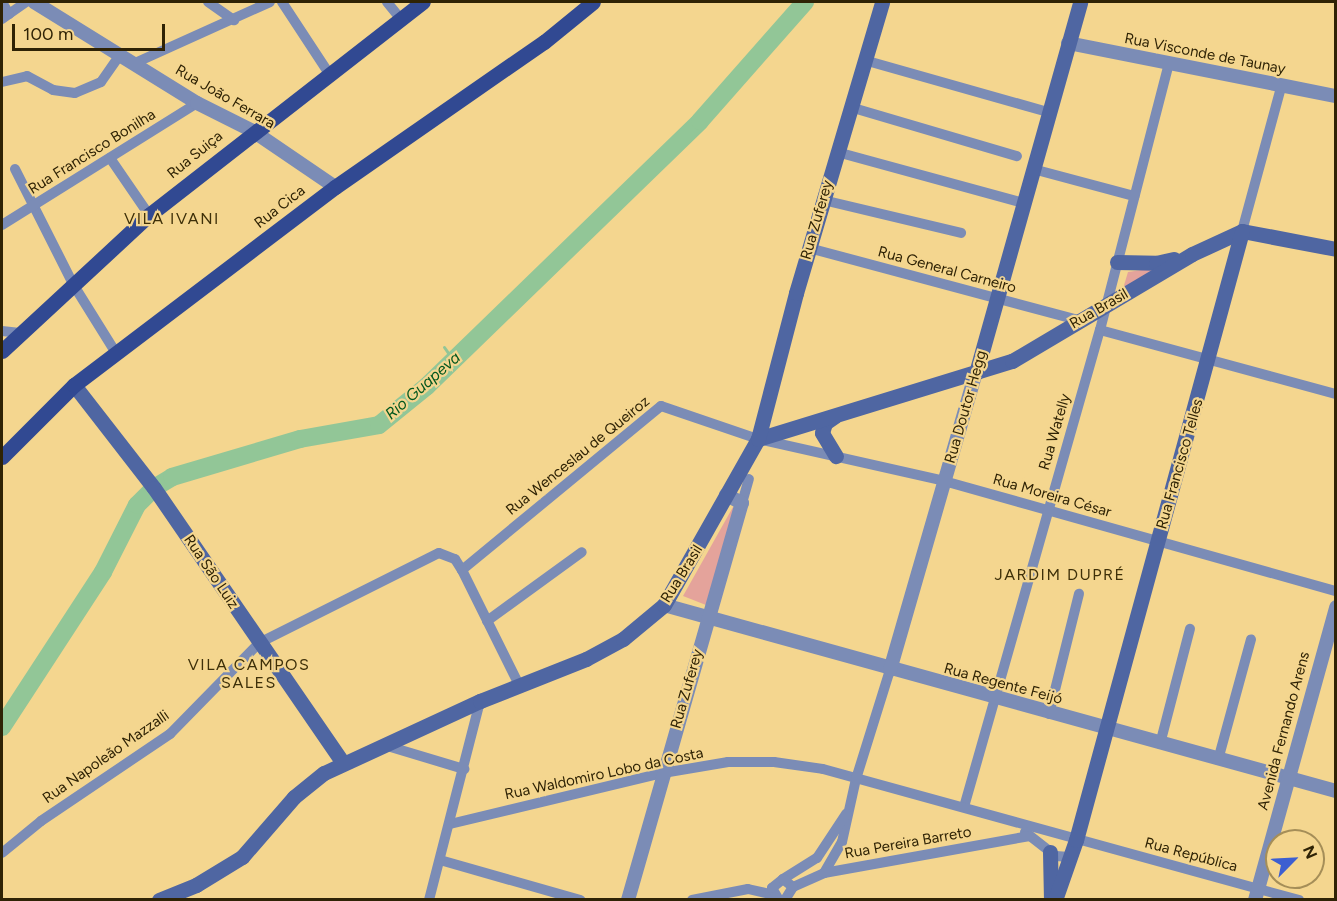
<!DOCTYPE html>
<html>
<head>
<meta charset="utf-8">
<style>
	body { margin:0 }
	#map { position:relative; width:1337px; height:901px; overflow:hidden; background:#f4d68f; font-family:Figtree,sans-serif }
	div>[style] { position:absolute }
	.green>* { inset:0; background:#e4a39b }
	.stream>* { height:3px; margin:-1.5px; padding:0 1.5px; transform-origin:1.5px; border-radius:1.5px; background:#92c697 }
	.river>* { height:18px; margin:-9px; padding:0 9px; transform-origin:9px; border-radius:9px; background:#92c697 }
	.minor>* { height:10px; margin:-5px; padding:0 5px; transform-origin:5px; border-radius:5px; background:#7b8cb6 }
	.tertiary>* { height:14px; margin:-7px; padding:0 7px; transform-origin:7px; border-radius:7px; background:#7b8cb6 }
	.secondary>* { height:15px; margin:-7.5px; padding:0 7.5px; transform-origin:7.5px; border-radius:7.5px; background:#4f66a2 }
	.primary>* { height:15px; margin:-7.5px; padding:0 7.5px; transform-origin:7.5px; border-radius:7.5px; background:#314992 }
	span { translate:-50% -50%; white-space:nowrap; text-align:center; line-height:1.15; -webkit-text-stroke:4.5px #f4d68f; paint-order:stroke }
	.street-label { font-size:15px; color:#2f2305 }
	.neighbourhood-label { font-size:16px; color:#3e3009; letter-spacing:1.5px }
	.water-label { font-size:16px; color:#02571e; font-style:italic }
	.frame { position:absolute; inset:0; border:3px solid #2f2305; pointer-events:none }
	.north { position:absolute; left:1265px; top:829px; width:60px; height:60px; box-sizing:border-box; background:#f4d68f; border:2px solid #a58e58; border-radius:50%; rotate:66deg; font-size:16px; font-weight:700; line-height:24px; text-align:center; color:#2f2305 }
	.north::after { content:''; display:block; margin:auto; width:21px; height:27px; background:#3d5fd1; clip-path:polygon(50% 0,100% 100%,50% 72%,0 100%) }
	.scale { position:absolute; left:12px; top:24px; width:153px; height:27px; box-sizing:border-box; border:3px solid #2f2305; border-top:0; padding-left:8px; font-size:18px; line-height:21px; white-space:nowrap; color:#2f2305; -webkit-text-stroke:4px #f4d68f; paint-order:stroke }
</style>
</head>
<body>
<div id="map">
	<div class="green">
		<div style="clip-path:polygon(1163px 267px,1122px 292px,1128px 272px)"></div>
		<div style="clip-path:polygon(733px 507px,739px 511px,706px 605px,683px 596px)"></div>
	</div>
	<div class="stream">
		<div style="left:444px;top:347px;width:16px;rotate:55deg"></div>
	</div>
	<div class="river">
		<div style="left:2px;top:727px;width:185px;rotate:-56.9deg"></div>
		<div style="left:103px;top:572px;width:75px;rotate:-63.1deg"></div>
		<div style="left:137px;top:505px;width:24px;rotate:-45deg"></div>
		<div style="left:154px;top:488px;width:21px;rotate:-31deg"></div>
		<div style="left:172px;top:477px;width:134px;rotate:-16.5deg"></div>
		<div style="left:300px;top:439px;width:80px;rotate:-10deg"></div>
		<div style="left:379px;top:425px;width:62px;rotate:-39.1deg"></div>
		<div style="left:427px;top:386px;width:380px;rotate:-44.1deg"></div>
		<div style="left:700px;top:121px;width:159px;rotate:-48.6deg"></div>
	</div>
	<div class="minor">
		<div style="left:208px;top:2px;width:32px;rotate:35deg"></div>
		<div style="left:282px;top:2px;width:84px;rotate:56.7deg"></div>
		<div style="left:387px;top:2px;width:21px;rotate:51deg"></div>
		<div style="left:9px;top:14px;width:21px;rotate:-35deg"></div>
		<div style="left:2px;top:19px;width:9px;rotate:-36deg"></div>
		<div style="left:9px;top:14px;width:14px;rotate:-120deg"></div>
		<div style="left:864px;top:60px;width:191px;rotate:15.8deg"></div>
		<div style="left:135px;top:63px;width:148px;rotate:-24.3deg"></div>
		<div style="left:2px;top:82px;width:26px;rotate:-13deg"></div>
		<div style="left:27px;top:76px;width:30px;rotate:28deg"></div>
		<div style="left:53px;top:90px;width:22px;rotate:8deg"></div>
		<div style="left:75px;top:93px;width:28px;rotate:-23deg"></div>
		<div style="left:101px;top:82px;width:33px;rotate:-55deg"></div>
		<div style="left:850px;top:107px;width:174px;rotate:16.4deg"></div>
		<div style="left:837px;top:152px;width:194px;rotate:15.3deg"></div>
		<div style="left:110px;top:158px;width:69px;rotate:55.6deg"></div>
		<div style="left:15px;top:169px;width:129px;rotate:63.2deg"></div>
		<div style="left:73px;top:284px;width:81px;rotate:58.1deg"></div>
		<div style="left:1033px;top:169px;width:105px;rotate:15deg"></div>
		<div style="left:823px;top:200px;width:142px;rotate:13.4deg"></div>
		<div style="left:2px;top:225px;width:230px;rotate:-32deg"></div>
		<div style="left:1242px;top:231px;width:149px;rotate:-74.8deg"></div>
		<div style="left:809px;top:248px;width:278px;rotate:15deg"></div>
		<div style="left:1100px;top:330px;width:245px;rotate:15.2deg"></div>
		<div style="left:2px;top:331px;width:18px;rotate:6deg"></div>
		<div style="left:742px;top:503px;width:25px;rotate:-74deg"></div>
		<div style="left:462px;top:570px;width:258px;rotate:-39.5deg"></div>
		<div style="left:661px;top:406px;width:102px;rotate:18.8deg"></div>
		<div style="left:758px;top:439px;width:191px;rotate:12.7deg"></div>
		<div style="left:944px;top:481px;width:407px;rotate:15.7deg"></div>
		<div style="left:487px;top:621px;width:117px;rotate:-36deg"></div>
		<div style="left:1049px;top:714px;width:124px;rotate:-76deg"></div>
		<div style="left:1160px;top:744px;width:119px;rotate:-75.4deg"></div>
		<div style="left:384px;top:745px;width:84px;rotate:16.7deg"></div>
		<div style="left:1218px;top:760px;width:125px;rotate:-74.7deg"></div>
		<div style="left:964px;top:807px;width:496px;rotate:-74.1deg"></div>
		<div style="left:1100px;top:330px;width:275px;rotate:-75.5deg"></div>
		<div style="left:450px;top:824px;width:219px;rotate:-13.5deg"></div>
		<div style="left:663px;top:773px;width:66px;rotate:-9.6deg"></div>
		<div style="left:728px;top:762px;width:46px"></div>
		<div style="left:774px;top:762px;width:49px;rotate:8.1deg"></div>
		<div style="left:823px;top:769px;width:494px;rotate:15.4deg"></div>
		<div style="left:1025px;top:832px;width:39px;rotate:38deg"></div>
		<div style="left:1056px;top:856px;width:13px;rotate:4deg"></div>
		<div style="left:2px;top:853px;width:50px;rotate:-39.4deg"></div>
		<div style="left:41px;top:821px;width:156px;rotate:-34deg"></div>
		<div style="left:170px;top:734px;width:127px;rotate:-45.6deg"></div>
		<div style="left:259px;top:643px;width:201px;rotate:-26.6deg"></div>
		<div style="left:439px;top:553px;width:17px;rotate:21deg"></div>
		<div style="left:455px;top:559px;width:13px;rotate:58deg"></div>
		<div style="left:462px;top:570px;width:128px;rotate:63.6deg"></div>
		<div style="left:440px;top:860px;width:146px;rotate:15.9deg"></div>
		<div style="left:824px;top:873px;width:36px;rotate:-60deg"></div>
		<div style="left:842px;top:842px;width:65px;rotate:-77.5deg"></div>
		<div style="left:856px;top:779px;width:114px;rotate:-72.7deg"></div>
		<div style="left:783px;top:879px;width:40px;rotate:-32deg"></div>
		<div style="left:817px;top:858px;width:53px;rotate:-56.6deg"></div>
		<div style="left:793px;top:887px;width:34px;rotate:-24deg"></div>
		<div style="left:824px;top:873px;width:209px;rotate:-10.2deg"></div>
		<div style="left:429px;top:900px;width:205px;rotate:-75.6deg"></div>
		<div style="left:692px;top:900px;width:57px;rotate:-11.1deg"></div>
		<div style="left:748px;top:889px;width:26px;rotate:13deg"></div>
		<div style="left:779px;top:900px;width:14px;rotate:-120deg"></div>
		<div style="left:772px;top:888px;width:14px;rotate:-39deg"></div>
		<div style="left:783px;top:879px;width:13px;rotate:39deg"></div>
		<div style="left:793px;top:887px;width:15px;rotate:122deg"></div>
	</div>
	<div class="tertiary">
		<div style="left:34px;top:2px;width:192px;rotate:31.8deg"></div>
		<div style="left:197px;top:103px;width:63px;rotate:26.6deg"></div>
		<div style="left:253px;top:131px;width:99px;rotate:34.3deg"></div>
		<div style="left:1068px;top:43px;width:273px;rotate:11.2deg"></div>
		<div style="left:664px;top:605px;width:697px;rotate:15.47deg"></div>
		<div style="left:890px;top:670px;width:309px;rotate:-73.9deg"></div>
		<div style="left:628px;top:900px;width:413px;rotate:-74deg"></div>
		<div style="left:742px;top:503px;width:18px;rotate:-153deg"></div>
		<div style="left:1255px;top:900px;width:304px;rotate:-74.5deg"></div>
	</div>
	<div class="secondary">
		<div style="left:1117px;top:262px;width:39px;rotate:1deg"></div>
		<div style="left:1156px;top:263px;width:18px;rotate:-13deg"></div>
		<div style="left:976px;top:373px;width:385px;rotate:-74.3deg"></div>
		<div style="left:74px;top:385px;width:130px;rotate:52.2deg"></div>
		<div style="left:154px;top:488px;width:334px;rotate:55.5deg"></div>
		<div style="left:835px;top:416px;width:12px;rotate:145deg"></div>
		<div style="left:825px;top:423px;width:10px;rotate:107deg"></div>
		<div style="left:822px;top:433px;width:27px;rotate:59deg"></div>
		<div style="left:758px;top:439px;width:266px;rotate:-17.1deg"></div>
		<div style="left:1012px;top:361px;width:209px;rotate:-30.7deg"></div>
		<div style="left:1192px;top:254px;width:55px;rotate:-24.7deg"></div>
		<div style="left:1242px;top:231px;width:96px;rotate:10.8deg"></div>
		<div style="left:1050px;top:852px;width:48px;rotate:88.8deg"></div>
		<div style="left:159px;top:900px;width:40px;rotate:-22deg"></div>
		<div style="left:196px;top:885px;width:54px;rotate:-31.3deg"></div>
		<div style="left:242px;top:857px;width:79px;rotate:-49.1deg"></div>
		<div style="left:294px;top:797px;width:38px;rotate:-39deg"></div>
		<div style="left:324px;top:773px;width:172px;rotate:-24.8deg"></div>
		<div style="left:480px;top:701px;width:114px;rotate:-21.6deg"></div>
		<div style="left:586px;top:659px;width:42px;rotate:-28.4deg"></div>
		<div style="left:623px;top:639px;width:53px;rotate:-39.7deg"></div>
		<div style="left:664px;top:605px;width:191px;rotate:-60.5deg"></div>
		<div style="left:758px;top:439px;width:151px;rotate:-75.4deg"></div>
		<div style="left:796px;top:293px;width:303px;rotate:-73.5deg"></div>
		<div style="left:1055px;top:900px;width:64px;rotate:-70.7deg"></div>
		<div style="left:1076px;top:840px;width:631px;rotate:-74.75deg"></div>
	</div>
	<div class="primary">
		<div style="left:2px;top:351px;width:200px;rotate:-42.8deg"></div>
		<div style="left:149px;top:215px;width:347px;rotate:-37.9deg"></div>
		<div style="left:2px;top:457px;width:102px;rotate:-45deg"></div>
		<div style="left:74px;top:385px;width:328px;rotate:-37.2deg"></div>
		<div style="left:335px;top:187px;width:254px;rotate:-34.8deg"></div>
		<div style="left:544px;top:42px;width:63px;rotate:-39.2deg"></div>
	</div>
	<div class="street-label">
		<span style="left:1205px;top:54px;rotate:11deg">Rua Visconde de Taunay</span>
		<span style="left:225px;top:97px;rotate:30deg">Rua João Ferrara</span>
		<span style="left:92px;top:152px;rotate:-32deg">Rua Francisco Bonilha</span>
		<span style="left:195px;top:155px;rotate:-39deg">Rua Suiça</span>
		<span style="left:280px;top:207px;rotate:-38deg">Rua Cica</span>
		<span style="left:817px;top:220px;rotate:-74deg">Rua Zuferey</span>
		<span style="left:947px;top:270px;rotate:15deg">Rua General Carneiro</span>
		<span style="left:1099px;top:309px;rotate:-30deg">Rua Brasil</span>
		<span style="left:966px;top:407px;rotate:-74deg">Rua Doutor Hegg</span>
		<span style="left:1055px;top:432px;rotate:-74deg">Rua Watelly</span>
		<span style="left:578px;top:456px;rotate:-39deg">Rua Wenceslau de Queiroz</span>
		<span style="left:1180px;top:464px;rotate:-74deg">Rua Francisco Telles</span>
		<span style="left:1052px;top:496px;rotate:16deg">Rua Moreira César</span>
		<span style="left:211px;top:572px;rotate:56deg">Rua São Luiz</span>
		<span style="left:682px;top:574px;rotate:-58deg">Rua Brasil</span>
		<span style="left:1003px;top:684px;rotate:15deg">Rua Regente Feijó</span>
		<span style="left:687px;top:689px;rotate:-74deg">Rua Zuferey</span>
		<span style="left:1284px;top:731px;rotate:-75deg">Avenida Fernando Arens</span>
		<span style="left:106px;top:757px;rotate:-35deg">Rua Napoleão Mazzalli</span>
		<span style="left:604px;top:774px;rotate:-12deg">Rua Waldomiro Lobo da Costa</span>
		<span style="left:908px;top:843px;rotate:-10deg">Rua Pereira Barreto</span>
		<span style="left:1191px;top:855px;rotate:15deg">Rua República</span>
	</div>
	<div class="neighbourhood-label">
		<span style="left:172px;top:219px">VILA IVANI</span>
		<span style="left:1060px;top:575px">JARDIM DUPRÉ</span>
		<span style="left:249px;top:674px">VILA CAMPOS<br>SALES</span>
	</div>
	<div class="water-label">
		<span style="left:423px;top:386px;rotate:-41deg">Rio Guapeva</span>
	</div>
	<div class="frame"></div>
	<div class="north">N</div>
	<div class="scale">100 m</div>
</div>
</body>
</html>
